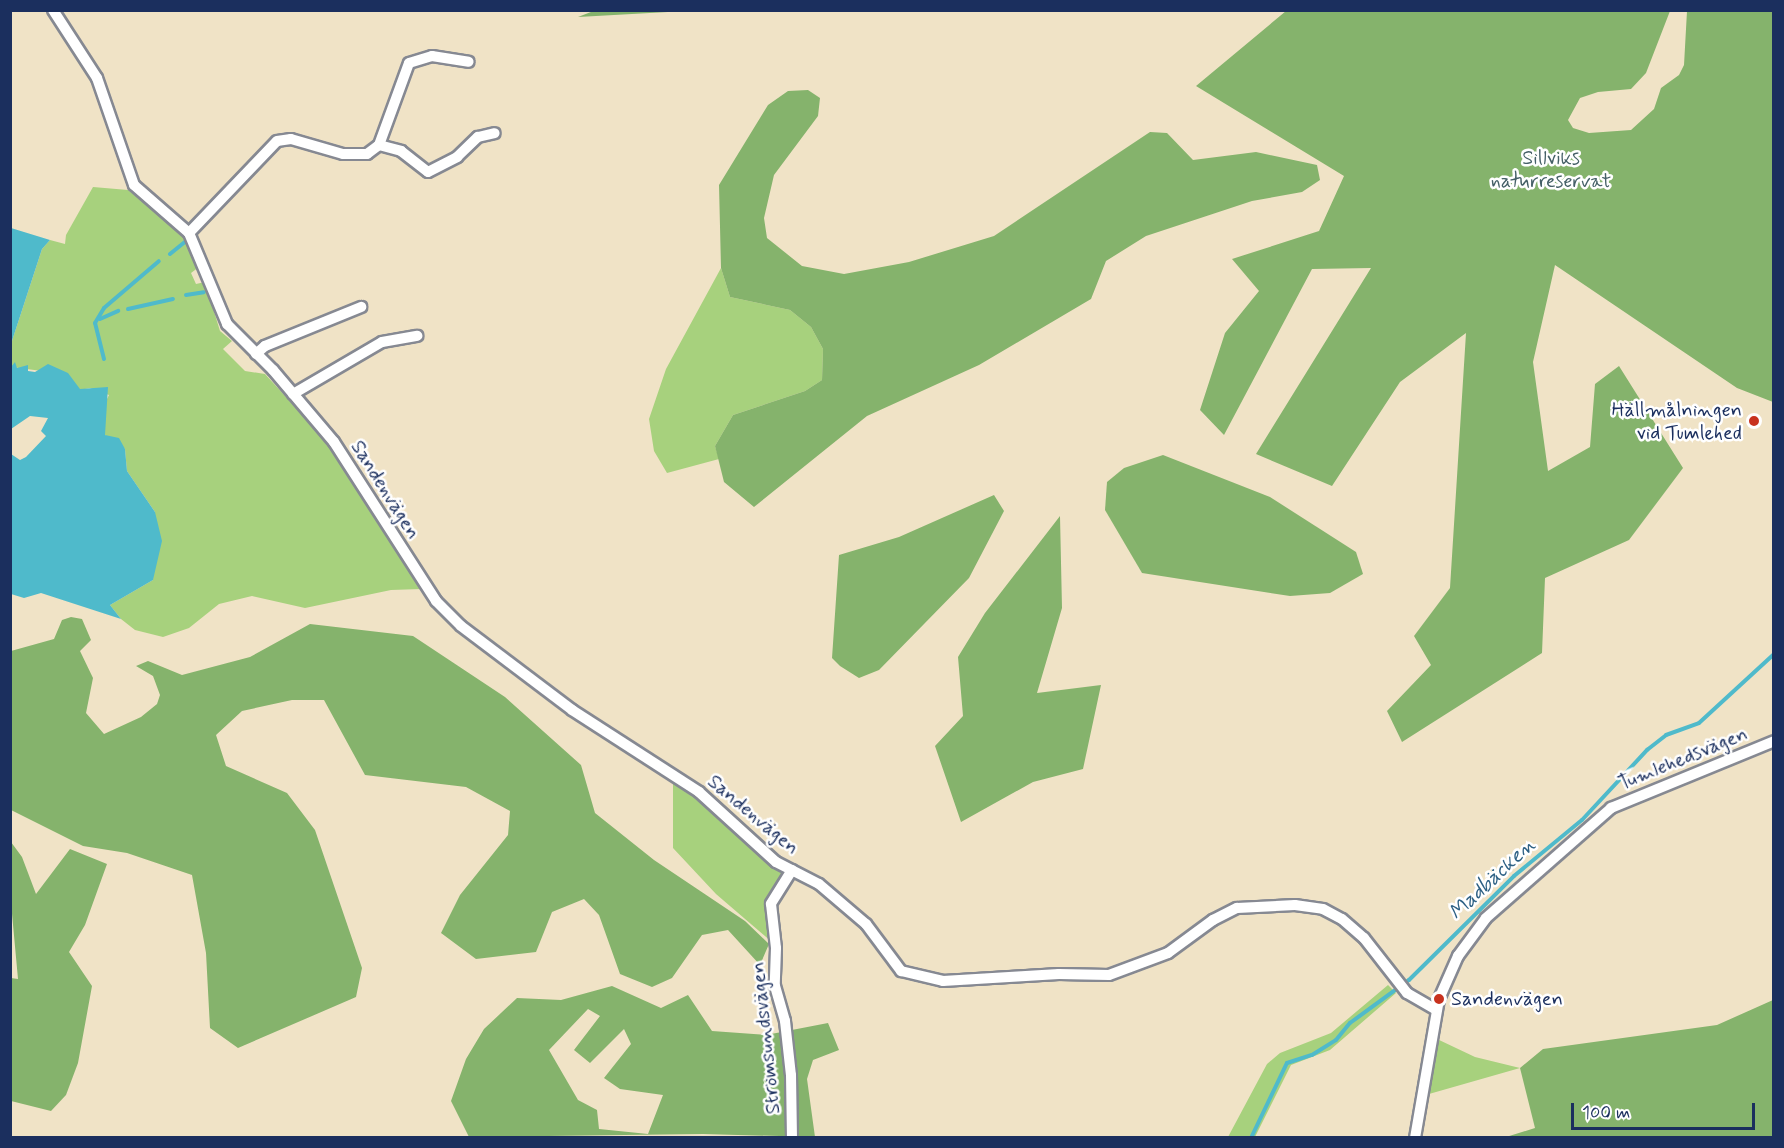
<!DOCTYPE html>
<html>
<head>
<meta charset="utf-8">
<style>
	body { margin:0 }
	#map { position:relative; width:1784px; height:1148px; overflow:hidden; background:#f0e3c6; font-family:Mynerve,sans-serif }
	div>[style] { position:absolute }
	.green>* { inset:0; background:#a7d17d }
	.forest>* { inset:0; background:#85b36c }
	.water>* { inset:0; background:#4fbacb }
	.stream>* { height:4px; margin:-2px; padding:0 2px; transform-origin:2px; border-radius:2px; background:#4fbacb }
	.roads { filter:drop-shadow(2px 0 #868992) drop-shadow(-2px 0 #868992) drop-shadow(0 2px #868992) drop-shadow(0 -2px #868992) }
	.street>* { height:10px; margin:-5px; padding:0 5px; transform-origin:5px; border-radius:5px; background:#fff }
	.dots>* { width:16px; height:16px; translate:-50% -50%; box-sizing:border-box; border:3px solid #fff; border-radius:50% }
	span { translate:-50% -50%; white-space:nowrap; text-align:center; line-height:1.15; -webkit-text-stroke:5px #fff; paint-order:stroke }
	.park-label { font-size:20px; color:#456067 }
	.poi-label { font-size:20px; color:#1b2f5e }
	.right { translate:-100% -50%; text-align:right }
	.left { translate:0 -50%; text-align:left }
	.street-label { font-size:20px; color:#1b2f5e }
	.water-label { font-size:21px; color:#2d6084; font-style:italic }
	.frame { position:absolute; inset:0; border:12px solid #1b2f5e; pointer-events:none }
	.scale { position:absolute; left:1571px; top:1103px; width:184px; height:27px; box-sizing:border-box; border:3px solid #1b2f5e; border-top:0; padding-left:8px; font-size:18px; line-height:21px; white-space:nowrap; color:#1b2f5e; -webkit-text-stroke:4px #fff; paint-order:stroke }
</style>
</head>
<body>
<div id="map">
	<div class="green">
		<div style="clip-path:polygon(93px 187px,128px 190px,180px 231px,199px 267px,191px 273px,196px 284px,205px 282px,220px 331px,232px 341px,223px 349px,245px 371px,265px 374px,328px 443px,421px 589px,391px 590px,305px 608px,252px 596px,219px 604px,189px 628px,163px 637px,135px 630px,121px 619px,110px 605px,153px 580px,155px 512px,127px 471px,125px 449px,105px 435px,104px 405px,109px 395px,90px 388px,80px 390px,42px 371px,11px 367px,11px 344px,42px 249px,50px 240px,65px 244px,66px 235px)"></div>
		<div style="clip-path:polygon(721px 268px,730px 297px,790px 310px,811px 327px,823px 349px,822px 380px,805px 391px,733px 415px,715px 446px,719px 459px,667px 473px,654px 451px,649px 419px,666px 369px)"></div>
		<div style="clip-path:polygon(673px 779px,695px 794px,780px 869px,783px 876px,767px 905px,772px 942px,716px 894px,673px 848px)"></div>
		<div style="clip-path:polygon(1388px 985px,1396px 993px,1330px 1050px,1291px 1065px,1255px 1137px,1228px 1137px,1267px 1064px,1280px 1053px,1331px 1033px)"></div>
		<div style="clip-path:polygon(1437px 1039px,1475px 1057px,1520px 1068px,1429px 1094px)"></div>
	</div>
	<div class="forest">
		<div style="clip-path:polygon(596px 10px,686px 10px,686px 11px,578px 17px)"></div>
		<div style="clip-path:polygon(1286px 11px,1670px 11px,1646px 73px,1631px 89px,1598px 92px,1580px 98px,1568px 120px,1573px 128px,1589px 133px,1631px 130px,1654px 109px,1661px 88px,1679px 75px,1684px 65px,1687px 11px,1773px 11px,1773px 402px,1737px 388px,1555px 265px,1533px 362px,1548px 471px,1590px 447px,1595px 384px,1619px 366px,1683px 468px,1629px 540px,1545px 578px,1542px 653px,1402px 742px,1387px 711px,1431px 665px,1414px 636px,1450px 588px,1466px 333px,1400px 382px,1332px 486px,1256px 454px,1371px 268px,1312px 269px,1224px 435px,1200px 410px,1225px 333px,1259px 291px,1232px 259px,1319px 231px,1344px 176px,1196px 86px)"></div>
		<div style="clip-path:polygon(808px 90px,820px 98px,818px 116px,774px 175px,764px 218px,767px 238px,802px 266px,844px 274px,909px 262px,994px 236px,1150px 132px,1167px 133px,1193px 160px,1256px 152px,1317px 165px,1320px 180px,1302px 192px,1252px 201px,1146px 236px,1106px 261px,1091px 299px,979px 365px,867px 416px,754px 507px,724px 482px,715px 446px,733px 415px,805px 391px,822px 380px,823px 349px,811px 327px,790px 310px,730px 297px,721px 268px,719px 185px,768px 105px,788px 91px)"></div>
		<div style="clip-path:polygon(1163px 455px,1270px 497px,1356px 552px,1363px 574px,1330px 593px,1290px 596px,1142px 573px,1105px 510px,1107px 482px,1124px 468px)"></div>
		<div style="clip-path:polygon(994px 495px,1004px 511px,969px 578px,879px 670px,859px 678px,840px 666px,832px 658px,839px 555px,899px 537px)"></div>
		<div style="clip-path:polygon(1060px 516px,1062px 608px,1037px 693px,1101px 685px,1083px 769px,1033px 782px,961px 822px,935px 746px,963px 716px,958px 657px,985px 613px)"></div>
		<div style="clip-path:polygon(71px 617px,82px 619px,91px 640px,80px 651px,93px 678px,86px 713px,104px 734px,141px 717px,157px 704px,160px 695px,153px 676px,136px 666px,148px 661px,182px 675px,250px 657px,310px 624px,413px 636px,505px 697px,581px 765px,595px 813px,654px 860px,745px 921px,769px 944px,760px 965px,728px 930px,702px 935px,672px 978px,652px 987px,620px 974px,599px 915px,584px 899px,552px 912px,536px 952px,476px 959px,441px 933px,460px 895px,508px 835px,510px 811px,466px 787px,365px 775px,324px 700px,292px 700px,242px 711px,216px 735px,226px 766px,287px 793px,315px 830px,362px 968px,356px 997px,238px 1048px,210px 1028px,206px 953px,192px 875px,127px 853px,83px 846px,11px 810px,11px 651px,54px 639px,62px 620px)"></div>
		<div style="clip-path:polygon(11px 842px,22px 857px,36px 894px,70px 849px,107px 864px,85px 925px,69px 952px,92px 986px,78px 1063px,66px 1095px,51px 1111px,11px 1101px,11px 978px,18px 979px,11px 903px)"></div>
		<div style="clip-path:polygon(evenodd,612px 986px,661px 1008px,688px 995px,712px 1031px,766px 1035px,828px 1023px,839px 1050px,813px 1060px,807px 1079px,815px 1137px,703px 1134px,469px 1137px,451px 1101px,466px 1059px,484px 1029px,517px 998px,561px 1000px,612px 986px,588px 1009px,600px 1016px,574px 1050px,590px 1063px,624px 1029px,631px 1044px,604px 1078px,620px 1089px,663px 1095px,648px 1134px,599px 1129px,597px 1110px,578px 1100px,549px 1050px,588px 1009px)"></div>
		<div style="clip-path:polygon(1773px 1000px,1773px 1137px,1506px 1137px,1535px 1128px,1520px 1068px,1543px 1049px,1717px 1025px)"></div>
	</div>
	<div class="water">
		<div style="clip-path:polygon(11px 228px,50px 240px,42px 249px,11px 344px)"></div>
		<div style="clip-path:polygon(15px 362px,17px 368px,28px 365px,28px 371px,35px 372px,48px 364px,68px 373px,80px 389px,108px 387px,105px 435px,119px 438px,125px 449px,127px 471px,155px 512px,162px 541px,153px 580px,110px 605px,121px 619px,41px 593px,24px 598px,11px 594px,11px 454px,20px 460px,26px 457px,46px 436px,41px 431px,48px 418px,30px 416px,11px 429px,11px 367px)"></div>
	</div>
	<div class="stream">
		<div style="left:170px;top:254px;width:21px;rotate:-39deg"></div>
		<div style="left:186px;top:295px;width:18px;rotate:-9deg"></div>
		<div style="left:128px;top:309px;width:46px;rotate:-12.5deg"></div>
		<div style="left:100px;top:319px;width:20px;rotate:-24deg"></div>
		<div style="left:104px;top:359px;width:37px;rotate:-104deg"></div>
		<div style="left:95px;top:323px;width:17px;rotate:-59deg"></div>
		<div style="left:104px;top:308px;width:72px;rotate:-40.5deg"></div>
		<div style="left:1251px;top:1138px;width:83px;rotate:-64.4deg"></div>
		<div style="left:1287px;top:1063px;width:26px;rotate:-18deg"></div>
		<div style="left:1312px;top:1055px;width:28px;rotate:-32deg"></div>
		<div style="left:1336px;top:1040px;width:22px;rotate:-51deg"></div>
		<div style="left:1350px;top:1023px;width:73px;rotate:-36.1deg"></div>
		<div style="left:1409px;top:980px;width:148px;rotate:-44.7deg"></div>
		<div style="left:1514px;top:876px;width:88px;rotate:-39.5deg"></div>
		<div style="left:1582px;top:820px;width:96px;rotate:-47.1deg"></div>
		<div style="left:1647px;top:750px;width:24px;rotate:-38deg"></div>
		<div style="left:1666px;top:735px;width:35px;rotate:-20deg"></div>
		<div style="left:1699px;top:723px;width:102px;rotate:-42.6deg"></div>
	</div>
	<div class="roads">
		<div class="street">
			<div style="left:53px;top:10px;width:81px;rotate:57.1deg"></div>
			<div style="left:97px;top:78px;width:113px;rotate:70.9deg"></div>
			<div style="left:134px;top:185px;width:73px;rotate:41.1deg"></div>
			<div style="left:189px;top:233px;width:99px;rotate:67.3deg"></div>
			<div style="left:227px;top:324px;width:65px;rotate:45deg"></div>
			<div style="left:273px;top:370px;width:94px;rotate:49.7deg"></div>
			<div style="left:334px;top:442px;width:189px;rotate:57.3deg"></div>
			<div style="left:436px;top:601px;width:35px;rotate:45deg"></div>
			<div style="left:461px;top:626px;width:139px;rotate:37.1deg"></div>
			<div style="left:572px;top:710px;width:151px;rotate:32.8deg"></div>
			<div style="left:699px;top:792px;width:104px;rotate:42.3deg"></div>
			<div style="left:776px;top:862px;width:48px;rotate:27.1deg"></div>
			<div style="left:819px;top:884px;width:62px;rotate:40.4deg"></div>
			<div style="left:866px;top:924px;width:59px;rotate:53.3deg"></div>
			<div style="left:901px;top:971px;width:43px;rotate:13.4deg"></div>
			<div style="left:943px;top:981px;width:116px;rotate:-3.5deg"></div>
			<div style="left:1059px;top:974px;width:50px;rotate:1.1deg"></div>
			<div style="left:1109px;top:975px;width:63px;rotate:-20.4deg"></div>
			<div style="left:1168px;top:953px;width:56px;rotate:-36.3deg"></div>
			<div style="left:1213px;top:920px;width:27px;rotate:-27deg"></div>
			<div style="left:1237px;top:908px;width:58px;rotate:-3deg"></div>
			<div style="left:1295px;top:905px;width:28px;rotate:8deg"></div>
			<div style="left:1323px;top:909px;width:21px;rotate:28deg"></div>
			<div style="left:1342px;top:919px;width:29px;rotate:41deg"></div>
			<div style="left:1364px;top:938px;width:70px;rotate:52deg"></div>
			<div style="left:1407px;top:993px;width:34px;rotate:30deg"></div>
			<div style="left:379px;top:145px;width:23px;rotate:15deg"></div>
			<div style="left:401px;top:151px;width:34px;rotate:38deg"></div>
			<div style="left:428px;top:172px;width:33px;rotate:-27deg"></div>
			<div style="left:457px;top:157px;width:29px;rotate:-44deg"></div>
			<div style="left:478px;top:137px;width:17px;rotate:-13deg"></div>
			<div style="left:189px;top:233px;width:127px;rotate:-46.3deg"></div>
			<div style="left:277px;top:141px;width:14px;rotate:-8deg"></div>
			<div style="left:291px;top:139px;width:54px;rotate:16.1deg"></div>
			<div style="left:343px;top:154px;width:24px"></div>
			<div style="left:367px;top:154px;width:15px;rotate:-37deg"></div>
			<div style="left:379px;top:145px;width:87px;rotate:-69.9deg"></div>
			<div style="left:409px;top:63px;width:24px;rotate:-17deg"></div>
			<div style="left:432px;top:56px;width:37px;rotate:9deg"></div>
			<div style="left:256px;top:354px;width:12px;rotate:-42deg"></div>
			<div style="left:265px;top:346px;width:104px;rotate:-22.1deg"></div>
			<div style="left:293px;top:394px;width:103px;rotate:-30.3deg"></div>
			<div style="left:382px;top:342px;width:36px;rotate:-10deg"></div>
			<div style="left:792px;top:870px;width:40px;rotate:122deg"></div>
			<div style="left:771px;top:904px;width:44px;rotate:83.5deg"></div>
			<div style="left:776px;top:948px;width:38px;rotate:92deg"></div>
			<div style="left:775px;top:986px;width:36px;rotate:74deg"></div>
			<div style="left:785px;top:1021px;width:54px;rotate:83.7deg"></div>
			<div style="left:791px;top:1075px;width:63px;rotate:89.1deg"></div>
			<div style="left:1415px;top:1138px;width:141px;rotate:-80.2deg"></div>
			<div style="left:1439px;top:999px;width:47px;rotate:-66.2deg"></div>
			<div style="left:1458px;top:956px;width:47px;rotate:-53.6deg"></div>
			<div style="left:1486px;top:918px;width:167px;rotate:-41.3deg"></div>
			<div style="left:1611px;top:808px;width:176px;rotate:-22.3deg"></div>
		</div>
	</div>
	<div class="dots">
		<div style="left:1754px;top:421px;background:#c8321e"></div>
		<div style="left:1439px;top:999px;background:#c8321e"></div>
	</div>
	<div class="park-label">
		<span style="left:1551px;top:170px">Sillviks<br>naturreservat</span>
	</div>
	<div class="poi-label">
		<span class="right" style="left:1742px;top:422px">Hällmålningen<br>vid Tumlehed</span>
		<span class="left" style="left:1451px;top:999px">Sandenvägen</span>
	</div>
	<div class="street-label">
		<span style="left:385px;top:490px;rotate:58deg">Sandenvägen</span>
		<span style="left:1683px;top:759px;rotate:-22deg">Tumlehedsvägen</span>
		<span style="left:753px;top:815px;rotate:40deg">Sandenvägen</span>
		<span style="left:766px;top:1038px;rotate:-96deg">Strömsundsvägen</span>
	</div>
	<div class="water-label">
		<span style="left:1492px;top:879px;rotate:-43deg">Madbäcken</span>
	</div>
	<div class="frame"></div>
	<div class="scale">100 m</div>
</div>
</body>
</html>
